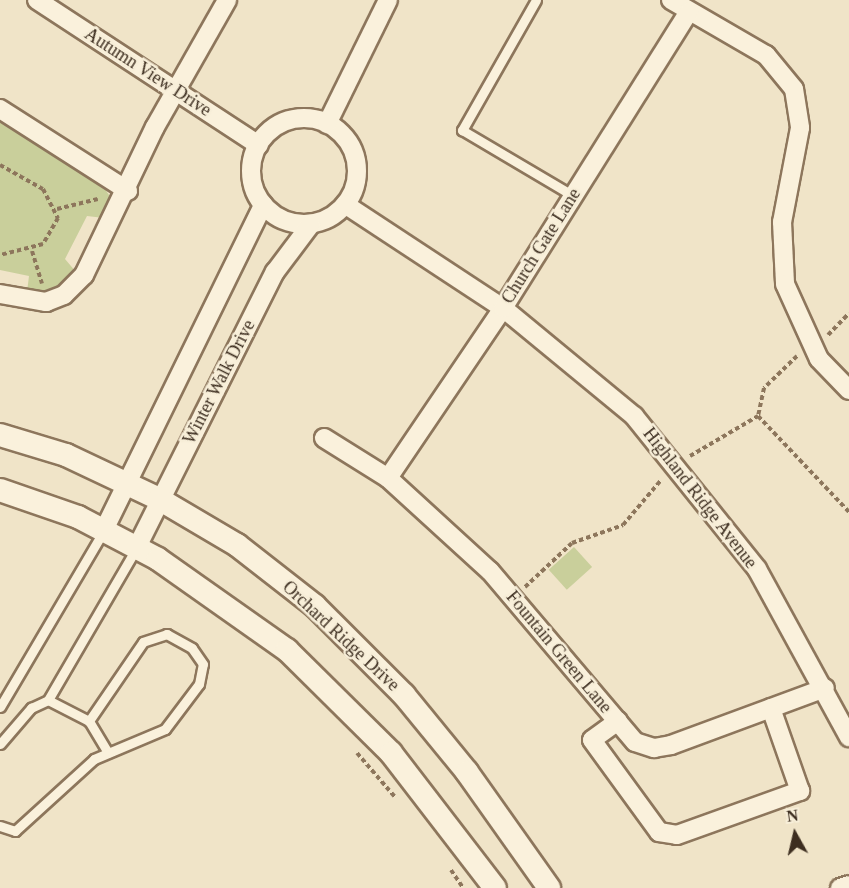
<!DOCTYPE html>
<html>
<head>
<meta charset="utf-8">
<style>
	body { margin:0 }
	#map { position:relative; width:849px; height:888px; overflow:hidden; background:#f0e4c8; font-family:Georgia,serif }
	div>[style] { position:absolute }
	.green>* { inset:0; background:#c9cf9b; transform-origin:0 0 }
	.path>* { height:4px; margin-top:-2px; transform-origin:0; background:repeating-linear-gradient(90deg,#8d765c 0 4.5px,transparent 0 7.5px) }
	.roads { filter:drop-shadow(2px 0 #8d765c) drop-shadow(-2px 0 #8d765c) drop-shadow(0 2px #8d765c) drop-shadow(0 -2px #8d765c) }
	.service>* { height:9px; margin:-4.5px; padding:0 4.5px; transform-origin:4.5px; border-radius:4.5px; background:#faf1dc }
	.minor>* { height:18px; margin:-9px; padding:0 9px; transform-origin:9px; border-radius:9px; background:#faf1dc }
	.minor>.ring { margin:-9px; padding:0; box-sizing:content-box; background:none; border:18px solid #faf1dc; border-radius:50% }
	.tertiary>* { height:22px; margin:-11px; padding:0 11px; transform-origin:11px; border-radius:11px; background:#faf1dc }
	span { translate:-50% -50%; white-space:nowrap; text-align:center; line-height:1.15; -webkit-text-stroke:5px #f7eed8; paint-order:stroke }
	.street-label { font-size:18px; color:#3d2e20 }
	.north { position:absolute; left:765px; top:804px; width:60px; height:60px; -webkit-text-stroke:4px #f7eed8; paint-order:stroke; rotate:352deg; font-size:16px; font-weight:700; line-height:24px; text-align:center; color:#3d2e20 }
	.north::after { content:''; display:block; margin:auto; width:21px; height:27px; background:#3d2e20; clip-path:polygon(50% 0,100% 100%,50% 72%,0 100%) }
</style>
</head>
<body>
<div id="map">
	<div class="green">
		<div style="clip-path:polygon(0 122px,105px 189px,113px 201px,104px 218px,87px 216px,65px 259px,76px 272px,49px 292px,27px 292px,29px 276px,0 270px)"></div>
		<div style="left:574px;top:547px;width:27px;height:34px;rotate:48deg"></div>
	</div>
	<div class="path">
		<div style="left:0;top:165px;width:49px;rotate:29.2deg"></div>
		<div style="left:43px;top:189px;width:33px;rotate:63deg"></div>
		<div style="left:58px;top:218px;width:30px;rotate:120deg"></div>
		<div style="left:43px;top:244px;width:44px;rotate:165.7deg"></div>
		<div style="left:57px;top:209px;width:42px;rotate:-13.7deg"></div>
		<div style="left:32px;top:251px;width:34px;rotate:73deg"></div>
		<div style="left:828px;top:335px;width:30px;rotate:-46deg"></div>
		<div style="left:797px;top:356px;width:46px;rotate:135.9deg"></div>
		<div style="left:764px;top:388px;width:29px;rotate:102deg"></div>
		<div style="left:758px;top:416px;width:132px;rotate:46.5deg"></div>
		<div style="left:690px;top:456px;width:79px;rotate:-30.5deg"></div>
		<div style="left:525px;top:587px;width:64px;rotate:-43.1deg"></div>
		<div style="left:572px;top:543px;width:54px;rotate:-19.4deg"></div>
		<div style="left:623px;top:525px;width:59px;rotate:-49.8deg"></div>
		<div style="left:357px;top:753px;width:58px;rotate:49.2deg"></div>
		<div style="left:451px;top:870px;width:22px;rotate:56deg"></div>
	</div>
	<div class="roads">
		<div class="service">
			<div style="left:536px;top:0;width:150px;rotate:119.6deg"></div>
			<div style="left:462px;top:130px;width:128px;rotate:30.6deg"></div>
			<div style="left:48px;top:700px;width:175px;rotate:-59.8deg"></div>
			<div style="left:0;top:707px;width:203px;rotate:-59.5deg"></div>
			<div style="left:0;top:744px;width:48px;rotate:-49.3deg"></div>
			<div style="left:31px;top:708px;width:19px;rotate:-25deg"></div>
			<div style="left:48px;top:700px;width:46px;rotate:27.1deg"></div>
			<div style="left:89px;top:721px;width:37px;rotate:59deg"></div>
			<div style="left:0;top:826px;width:16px;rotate:18deg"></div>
			<div style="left:15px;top:831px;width:107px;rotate:-42.3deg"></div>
			<div style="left:94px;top:759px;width:77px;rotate:-22.9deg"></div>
			<div style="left:165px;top:729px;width:56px;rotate:-52.9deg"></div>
			<div style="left:199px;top:684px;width:20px;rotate:-79deg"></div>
			<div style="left:203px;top:664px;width:19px;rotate:-125deg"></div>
			<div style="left:192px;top:648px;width:29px;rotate:-151deg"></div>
			<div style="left:167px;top:634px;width:25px;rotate:162deg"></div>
			<div style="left:143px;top:642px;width:96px;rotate:124.4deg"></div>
		</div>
		<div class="minor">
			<div style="left:37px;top:0;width:265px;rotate:33.2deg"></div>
			<div style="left:671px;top:0;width:110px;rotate:30.1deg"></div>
			<div style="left:766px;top:55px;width:44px;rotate:50.5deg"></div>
			<div style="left:794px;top:89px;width:39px;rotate:81deg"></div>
			<div style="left:800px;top:128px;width:96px;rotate:100.8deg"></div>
			<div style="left:782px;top:222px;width:62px;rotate:87.2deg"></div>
			<div style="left:785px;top:284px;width:82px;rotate:65.6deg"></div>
			<div style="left:819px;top:359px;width:43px;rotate:45.9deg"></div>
			<div style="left:0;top:109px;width:152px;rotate:32.6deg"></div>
			<div class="ring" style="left:251px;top:118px;width:88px;height:88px"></div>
			<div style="left:327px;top:124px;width:138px;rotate:-63.8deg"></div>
			<div style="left:346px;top:205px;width:188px;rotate:33.3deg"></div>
			<div style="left:503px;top:308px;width:170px;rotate:39.5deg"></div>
			<div style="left:634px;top:416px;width:196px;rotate:51.2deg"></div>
			<div style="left:757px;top:569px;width:192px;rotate:61.3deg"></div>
			<div style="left:0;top:294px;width:47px;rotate:9.9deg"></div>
			<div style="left:46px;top:302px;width:19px;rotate:-21deg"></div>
			<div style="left:64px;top:295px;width:28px;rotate:-45deg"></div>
			<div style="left:84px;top:275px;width:164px;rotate:-64.4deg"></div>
			<div style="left:155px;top:127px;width:146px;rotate:-60.4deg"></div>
			<div style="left:324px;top:438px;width:75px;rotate:32deg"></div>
			<div style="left:388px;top:478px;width:138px;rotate:42.4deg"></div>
			<div style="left:490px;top:571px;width:224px;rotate:49.7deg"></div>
			<div style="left:635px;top:742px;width:20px;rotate:18deg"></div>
			<div style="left:654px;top:748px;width:17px;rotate:-10deg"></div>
			<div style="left:671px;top:745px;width:164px;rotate:-20.3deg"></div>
			<div style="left:388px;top:478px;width:205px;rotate:-55.9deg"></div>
			<div style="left:503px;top:308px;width:350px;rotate:-57.9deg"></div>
			<div style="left:104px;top:530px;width:362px;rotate:-63.9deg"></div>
			<div style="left:137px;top:547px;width:308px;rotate:-63.4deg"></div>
			<div style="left:275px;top:272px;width:60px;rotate:-53.1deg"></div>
			<div style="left:618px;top:721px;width:32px;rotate:144deg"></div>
			<div style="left:592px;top:740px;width:114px;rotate:53.9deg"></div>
			<div style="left:659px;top:832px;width:18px;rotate:9deg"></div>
			<div style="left:677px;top:835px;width:131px;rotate:-19.7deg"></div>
			<div style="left:800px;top:791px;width:88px;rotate:-109.3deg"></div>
			<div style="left:840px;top:888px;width:9px;rotate:-18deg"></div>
		</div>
		<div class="tertiary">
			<div style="left:0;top:435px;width:69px;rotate:16.9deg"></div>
			<div style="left:66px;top:455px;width:103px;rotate:25.3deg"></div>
			<div style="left:159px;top:499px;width:91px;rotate:30.5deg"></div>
			<div style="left:237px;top:545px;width:99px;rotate:38deg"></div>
			<div style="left:315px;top:606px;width:126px;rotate:45deg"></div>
			<div style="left:404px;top:695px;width:99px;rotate:50.7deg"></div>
			<div style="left:467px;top:772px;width:142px;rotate:54.7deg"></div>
			<div style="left:0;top:490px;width:83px;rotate:19.1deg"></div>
			<div style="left:78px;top:517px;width:90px;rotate:27.7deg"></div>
			<div style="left:158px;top:559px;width:158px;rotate:35.2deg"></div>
			<div style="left:287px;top:650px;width:146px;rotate:44.7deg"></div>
			<div style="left:391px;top:753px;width:170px;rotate:52.4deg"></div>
		</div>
	</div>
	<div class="street-label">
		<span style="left:148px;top:72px;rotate:33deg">Autumn View Drive</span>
		<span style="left:541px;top:246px;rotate:-58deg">Church Gate Lane</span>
		<span style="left:219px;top:382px;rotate:-63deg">Winter Walk Drive</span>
		<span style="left:700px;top:498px;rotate:52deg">Highland Ridge Avenue</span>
		<span style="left:341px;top:636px;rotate:43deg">Orchard Ridge Drive</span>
		<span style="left:559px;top:652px;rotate:50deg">Fountain Green Lane</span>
	</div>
	<div class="north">N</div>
</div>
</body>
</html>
